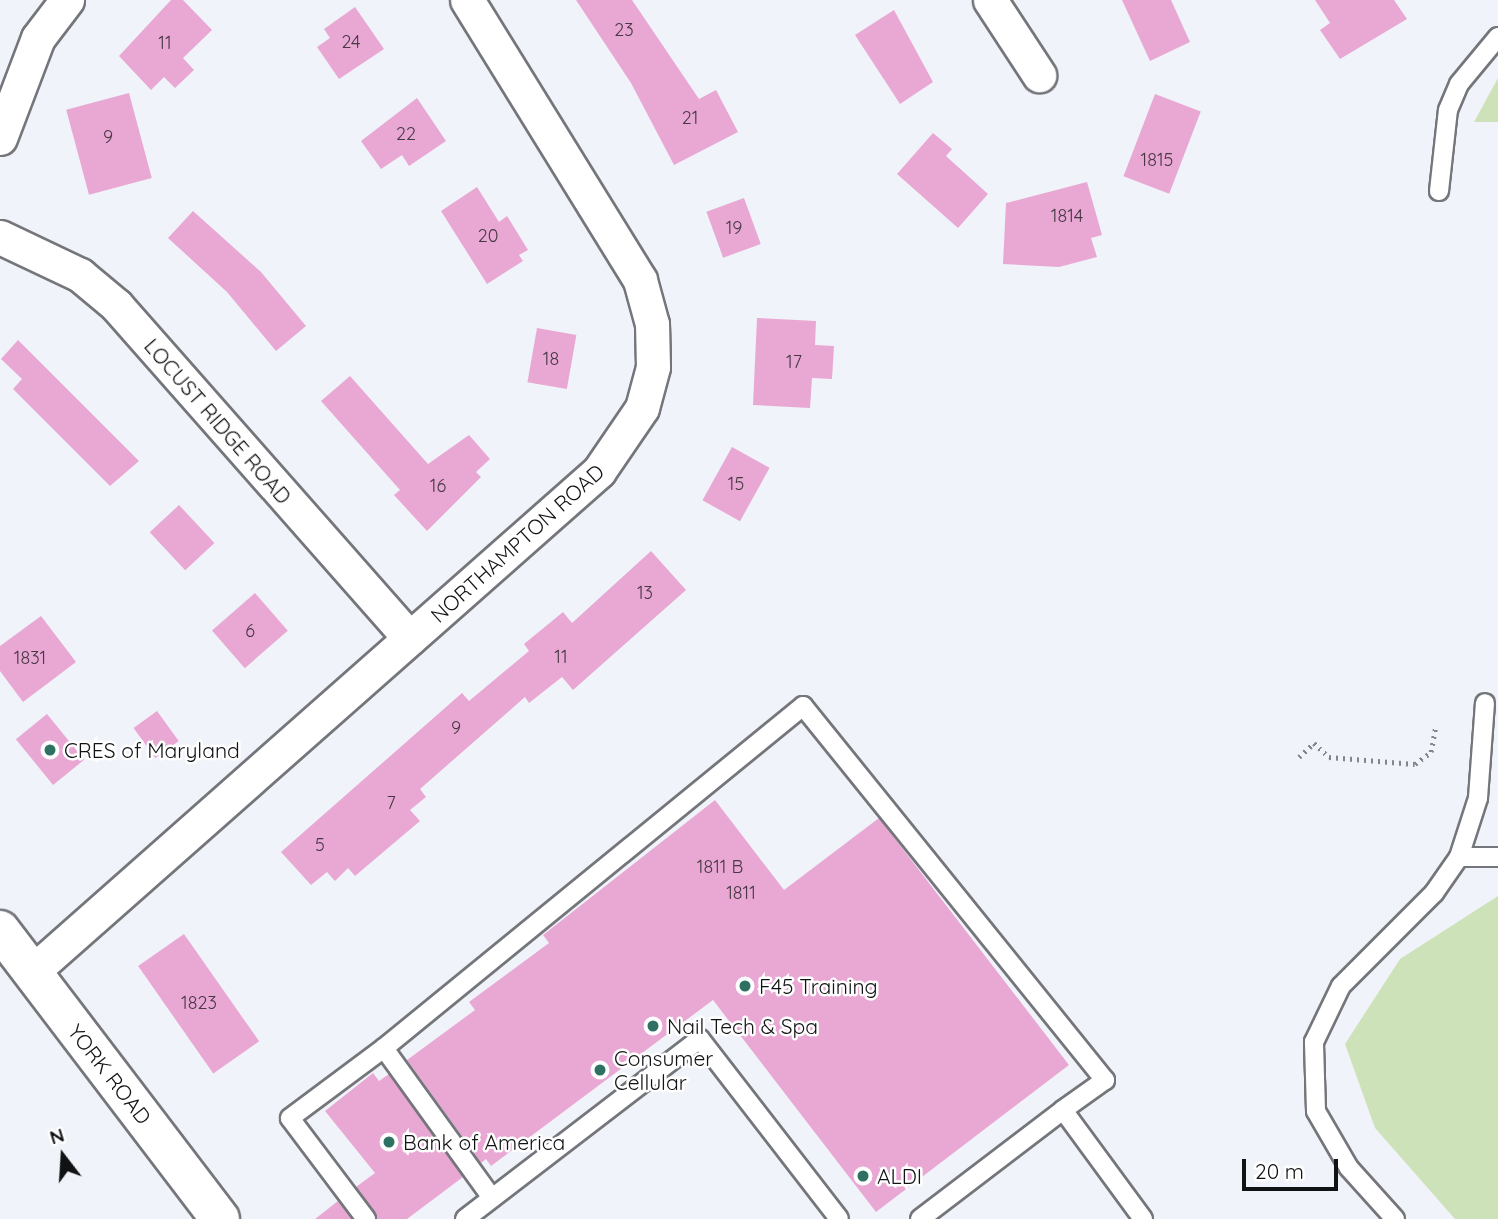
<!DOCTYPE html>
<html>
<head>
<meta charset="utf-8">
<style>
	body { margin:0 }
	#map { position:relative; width:1498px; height:1219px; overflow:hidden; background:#f0f3f9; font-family:Quicksand,sans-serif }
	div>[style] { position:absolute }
	.green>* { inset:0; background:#cee2ba }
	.building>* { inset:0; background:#e9a8d4; transform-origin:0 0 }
	.path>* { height:4.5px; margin-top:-2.25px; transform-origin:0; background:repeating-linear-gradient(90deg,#838589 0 2px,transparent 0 7px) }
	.roads { filter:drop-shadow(2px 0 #74767b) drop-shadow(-2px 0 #74767b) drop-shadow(0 2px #74767b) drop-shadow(0 -2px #74767b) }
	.lane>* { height:18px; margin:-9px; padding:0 9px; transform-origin:9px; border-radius:9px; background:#fff }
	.street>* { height:33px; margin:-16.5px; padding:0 16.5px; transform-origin:16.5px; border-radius:16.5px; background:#fff }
	.primary>* { height:38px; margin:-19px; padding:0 19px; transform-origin:19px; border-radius:19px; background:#fff }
	.dots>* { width:19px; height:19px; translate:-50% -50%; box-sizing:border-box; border:4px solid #fff; border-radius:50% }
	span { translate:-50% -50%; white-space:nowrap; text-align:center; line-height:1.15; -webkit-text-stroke:5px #fff; paint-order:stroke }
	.number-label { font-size:18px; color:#473844 }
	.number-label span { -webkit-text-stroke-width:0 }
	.street-label { font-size:21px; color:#111214 }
	.poi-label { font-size:21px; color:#111214 }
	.left { translate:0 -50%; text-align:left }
	.north { position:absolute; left:28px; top:1121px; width:70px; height:70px; -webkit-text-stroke:5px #fff; paint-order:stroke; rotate:343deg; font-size:19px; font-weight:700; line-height:28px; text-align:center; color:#111214 }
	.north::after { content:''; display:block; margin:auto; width:24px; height:32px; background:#111214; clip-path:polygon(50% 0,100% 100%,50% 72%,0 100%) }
	.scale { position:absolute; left:1242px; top:1159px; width:96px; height:32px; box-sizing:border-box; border:4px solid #111214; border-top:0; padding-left:9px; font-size:21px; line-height:24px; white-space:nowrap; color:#111214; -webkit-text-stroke:5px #fff; paint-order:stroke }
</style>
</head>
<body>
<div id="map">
	<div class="green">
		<div style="clip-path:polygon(1498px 78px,1498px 122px,1474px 122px)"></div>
		<div style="clip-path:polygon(1498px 896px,1498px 1219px,1455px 1219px,1375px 1128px,1345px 1044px,1400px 959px)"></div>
	</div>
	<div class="building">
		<div style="clip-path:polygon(171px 0,183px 0,212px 30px,183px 58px,194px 70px,175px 88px,164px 77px,151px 90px,119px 56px)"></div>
		<div style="clip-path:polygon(576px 0,632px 0,699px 99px,716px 90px,738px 132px,674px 165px,631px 83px)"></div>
		<div style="clip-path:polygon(1122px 0,1171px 0,1190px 42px,1150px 61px)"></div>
		<div style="clip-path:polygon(1315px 0,1394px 0,1407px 19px,1340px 59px,1320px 30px,1330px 23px)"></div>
		<div style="clip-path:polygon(355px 7px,384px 49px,339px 79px,317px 47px,330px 38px,324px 29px)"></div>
		<div style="clip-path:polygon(894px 10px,933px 82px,900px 104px,855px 35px)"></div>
		<div style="left:129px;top:93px;width:88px;height:65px;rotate:75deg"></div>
		<div style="left:1155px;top:94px;width:49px;height:88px;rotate:21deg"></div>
		<div style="clip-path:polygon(417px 98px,446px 141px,409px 166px,402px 155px,381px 169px,361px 141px)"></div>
		<div style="clip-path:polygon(933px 133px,952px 149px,946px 156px,988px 194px,958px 228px,897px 174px)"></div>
		<div style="clip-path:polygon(1087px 182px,1102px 235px,1091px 238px,1097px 257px,1059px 267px,1003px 264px,1006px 203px)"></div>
		<div style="clip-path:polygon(477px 187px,499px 222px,507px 216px,528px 250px,519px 255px,523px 261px,487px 284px,441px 211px)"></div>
		<div style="left:744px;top:198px;width:49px;height:40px;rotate:70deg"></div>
		<div style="clip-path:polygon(193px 211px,261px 272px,306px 326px,276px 351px,227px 292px,168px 238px)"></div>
		<div style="clip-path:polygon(757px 318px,816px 321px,815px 345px,834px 346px,832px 379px,812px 378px,810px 408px,753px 405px)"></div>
		<div style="left:537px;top:328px;width:40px;height:55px;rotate:10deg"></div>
		<div style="clip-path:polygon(18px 340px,139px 461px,110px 486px,13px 389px,22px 379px,1px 359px)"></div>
		<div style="clip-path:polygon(350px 376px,428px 464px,469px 435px,490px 459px,476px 472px,481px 477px,427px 531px,394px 495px,400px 490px,321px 401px)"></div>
		<div style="left:732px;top:447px;width:43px;height:61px;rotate:29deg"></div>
		<div style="left:179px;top:505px;width:52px;height:40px;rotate:47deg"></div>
		<div style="clip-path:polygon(651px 551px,686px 590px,573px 690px,562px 677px,529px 703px,525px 697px,420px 789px,426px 797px,410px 810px,420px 821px,355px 876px,348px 868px,335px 881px,327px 872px,311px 885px,281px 852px,462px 693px,469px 701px,529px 651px,524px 644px,563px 612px,572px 623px)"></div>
		<div style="left:255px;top:593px;width:50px;height:57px;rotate:49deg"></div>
		<div style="clip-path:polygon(41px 616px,76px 662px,23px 702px,0 671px,0 646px)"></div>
		<div style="left:157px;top:711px;width:37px;height:29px;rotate:54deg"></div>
		<div style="left:47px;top:714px;width:59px;height:40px;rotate:51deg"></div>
		<div style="clip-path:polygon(715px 800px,784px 890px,879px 818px,1069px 1065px,876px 1212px,713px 1000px,491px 1166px,486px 1159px,481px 1163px,407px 1060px,475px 1010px,469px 1002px,549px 943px,543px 935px)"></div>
		<div style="left:184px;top:934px;width:131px;height:56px;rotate:55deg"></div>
		<div style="clip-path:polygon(373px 1073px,379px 1081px,389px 1074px,463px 1177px,407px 1219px,377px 1219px,356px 1187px,375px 1173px,325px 1111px)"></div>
		<div style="clip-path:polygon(338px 1201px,352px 1219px,315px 1219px)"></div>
	</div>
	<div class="path">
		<div style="left:1299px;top:757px;width:21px;rotate:-43deg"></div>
		<div style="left:1314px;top:743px;width:21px;rotate:43deg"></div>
		<div style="left:1329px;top:757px;width:86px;rotate:4.7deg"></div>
		<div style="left:1415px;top:764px;width:20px;rotate:-37deg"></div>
		<div style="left:1431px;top:752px;width:27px;rotate:-80deg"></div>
	</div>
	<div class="roads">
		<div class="lane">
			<div style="left:1439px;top:191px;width:81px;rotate:-83.7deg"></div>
			<div style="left:1448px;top:110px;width:28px;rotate:-67deg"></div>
			<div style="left:1459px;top:84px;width:61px;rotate:-50.3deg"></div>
			<div style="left:1459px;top:857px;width:39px"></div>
			<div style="left:492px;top:1198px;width:185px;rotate:-125.8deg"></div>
			<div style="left:384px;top:1048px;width:541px;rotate:-39.22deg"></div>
			<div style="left:803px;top:706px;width:481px;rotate:51.1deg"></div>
			<div style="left:1105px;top:1080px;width:52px;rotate:144.5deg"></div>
			<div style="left:366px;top:1219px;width:126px;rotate:-127deg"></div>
			<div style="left:290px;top:1118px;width:117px;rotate:-36.7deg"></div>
			<div style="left:465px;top:1219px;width:296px;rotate:-37.5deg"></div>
			<div style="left:700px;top:1039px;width:227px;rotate:52.3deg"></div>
			<div style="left:920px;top:1219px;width:180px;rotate:-37.3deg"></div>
			<div style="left:1063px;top:1110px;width:135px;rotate:53.7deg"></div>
			<div style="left:1395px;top:1219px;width:69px;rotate:-132deg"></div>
			<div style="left:1349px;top:1168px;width:66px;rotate:-120.1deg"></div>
			<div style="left:1316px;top:1111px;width:69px;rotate:-91.7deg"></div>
			<div style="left:1314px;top:1042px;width:62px;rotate:-64.3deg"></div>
			<div style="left:1341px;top:986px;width:132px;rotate:-45deg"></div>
			<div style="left:1434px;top:893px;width:44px;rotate:-55.2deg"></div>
			<div style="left:1459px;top:857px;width:62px;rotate:-72.1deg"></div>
			<div style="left:1478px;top:798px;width:95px;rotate:-85.8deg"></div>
		</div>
		<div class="street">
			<div style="left:990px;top:0;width:90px;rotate:56.8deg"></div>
			<div style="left:0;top:138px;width:107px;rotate:-69.2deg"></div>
			<div style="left:38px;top:38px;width:48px;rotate:-52.7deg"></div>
			<div style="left:0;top:237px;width:89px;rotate:25.4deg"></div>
			<div style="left:80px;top:275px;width:47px;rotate:39.8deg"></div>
			<div style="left:116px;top:305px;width:444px;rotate:48.6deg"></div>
			<div style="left:32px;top:972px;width:757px;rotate:-41.46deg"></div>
			<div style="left:599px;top:471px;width:76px;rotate:-55.7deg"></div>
			<div style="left:642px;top:408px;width:42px;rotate:-75deg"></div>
			<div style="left:653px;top:367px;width:43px;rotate:-91.3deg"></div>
			<div style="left:652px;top:324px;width:46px;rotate:-105.3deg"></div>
			<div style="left:640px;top:280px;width:329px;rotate:-121.7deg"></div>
		</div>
		<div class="primary">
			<div style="left:0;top:930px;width:363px;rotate:52.7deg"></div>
		</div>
	</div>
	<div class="dots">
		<div style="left:50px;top:750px;background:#2e7162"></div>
		<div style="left:745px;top:986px;background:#2e7162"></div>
		<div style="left:653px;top:1026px;background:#2e7162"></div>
		<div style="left:600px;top:1070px;background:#2e7162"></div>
		<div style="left:389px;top:1142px;background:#2e7162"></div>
		<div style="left:863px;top:1176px;background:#2e7162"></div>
	</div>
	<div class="number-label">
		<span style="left:624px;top:30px">23</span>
		<span style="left:351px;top:42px">24</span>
		<span style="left:165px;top:43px">11</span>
		<span style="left:690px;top:118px">21</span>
		<span style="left:406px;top:134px">22</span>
		<span style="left:108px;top:137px">9</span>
		<span style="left:1157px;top:160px">1815</span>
		<span style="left:1067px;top:216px">1814</span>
		<span style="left:734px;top:228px">19</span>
		<span style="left:488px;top:236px">20</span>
		<span style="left:551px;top:359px">18</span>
		<span style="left:794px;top:362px">17</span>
		<span style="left:736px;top:484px">15</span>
		<span style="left:438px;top:486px">16</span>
		<span style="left:645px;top:593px">13</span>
		<span style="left:250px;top:631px">6</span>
		<span style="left:561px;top:657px">11</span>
		<span style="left:30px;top:658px">1831</span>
		<span style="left:456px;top:728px">9</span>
		<span style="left:391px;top:803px">7</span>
		<span style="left:320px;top:845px">5</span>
		<span style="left:720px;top:867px">1811 B</span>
		<span style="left:741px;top:893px">1811</span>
		<span style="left:199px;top:1003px">1823</span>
	</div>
	<div class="street-label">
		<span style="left:218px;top:421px;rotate:49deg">LOCUST RIDGE ROAD</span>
		<span style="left:517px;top:543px;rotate:-42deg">NORTHAMPTON ROAD</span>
		<span style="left:110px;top:1074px;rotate:52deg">YORK ROAD</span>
	</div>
	<div class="poi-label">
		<span class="left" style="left:64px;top:750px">CRES of Maryland</span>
		<span class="left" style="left:759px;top:986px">F45 Training</span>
		<span class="left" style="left:667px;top:1026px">Nail Tech &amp; Spa</span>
		<span class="left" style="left:614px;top:1070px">Consumer<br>Cellular</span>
		<span class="left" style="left:403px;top:1142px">Bank of America</span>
		<span class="left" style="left:877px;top:1176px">ALDI</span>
	</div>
	<div class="north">N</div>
	<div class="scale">20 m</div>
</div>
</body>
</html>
